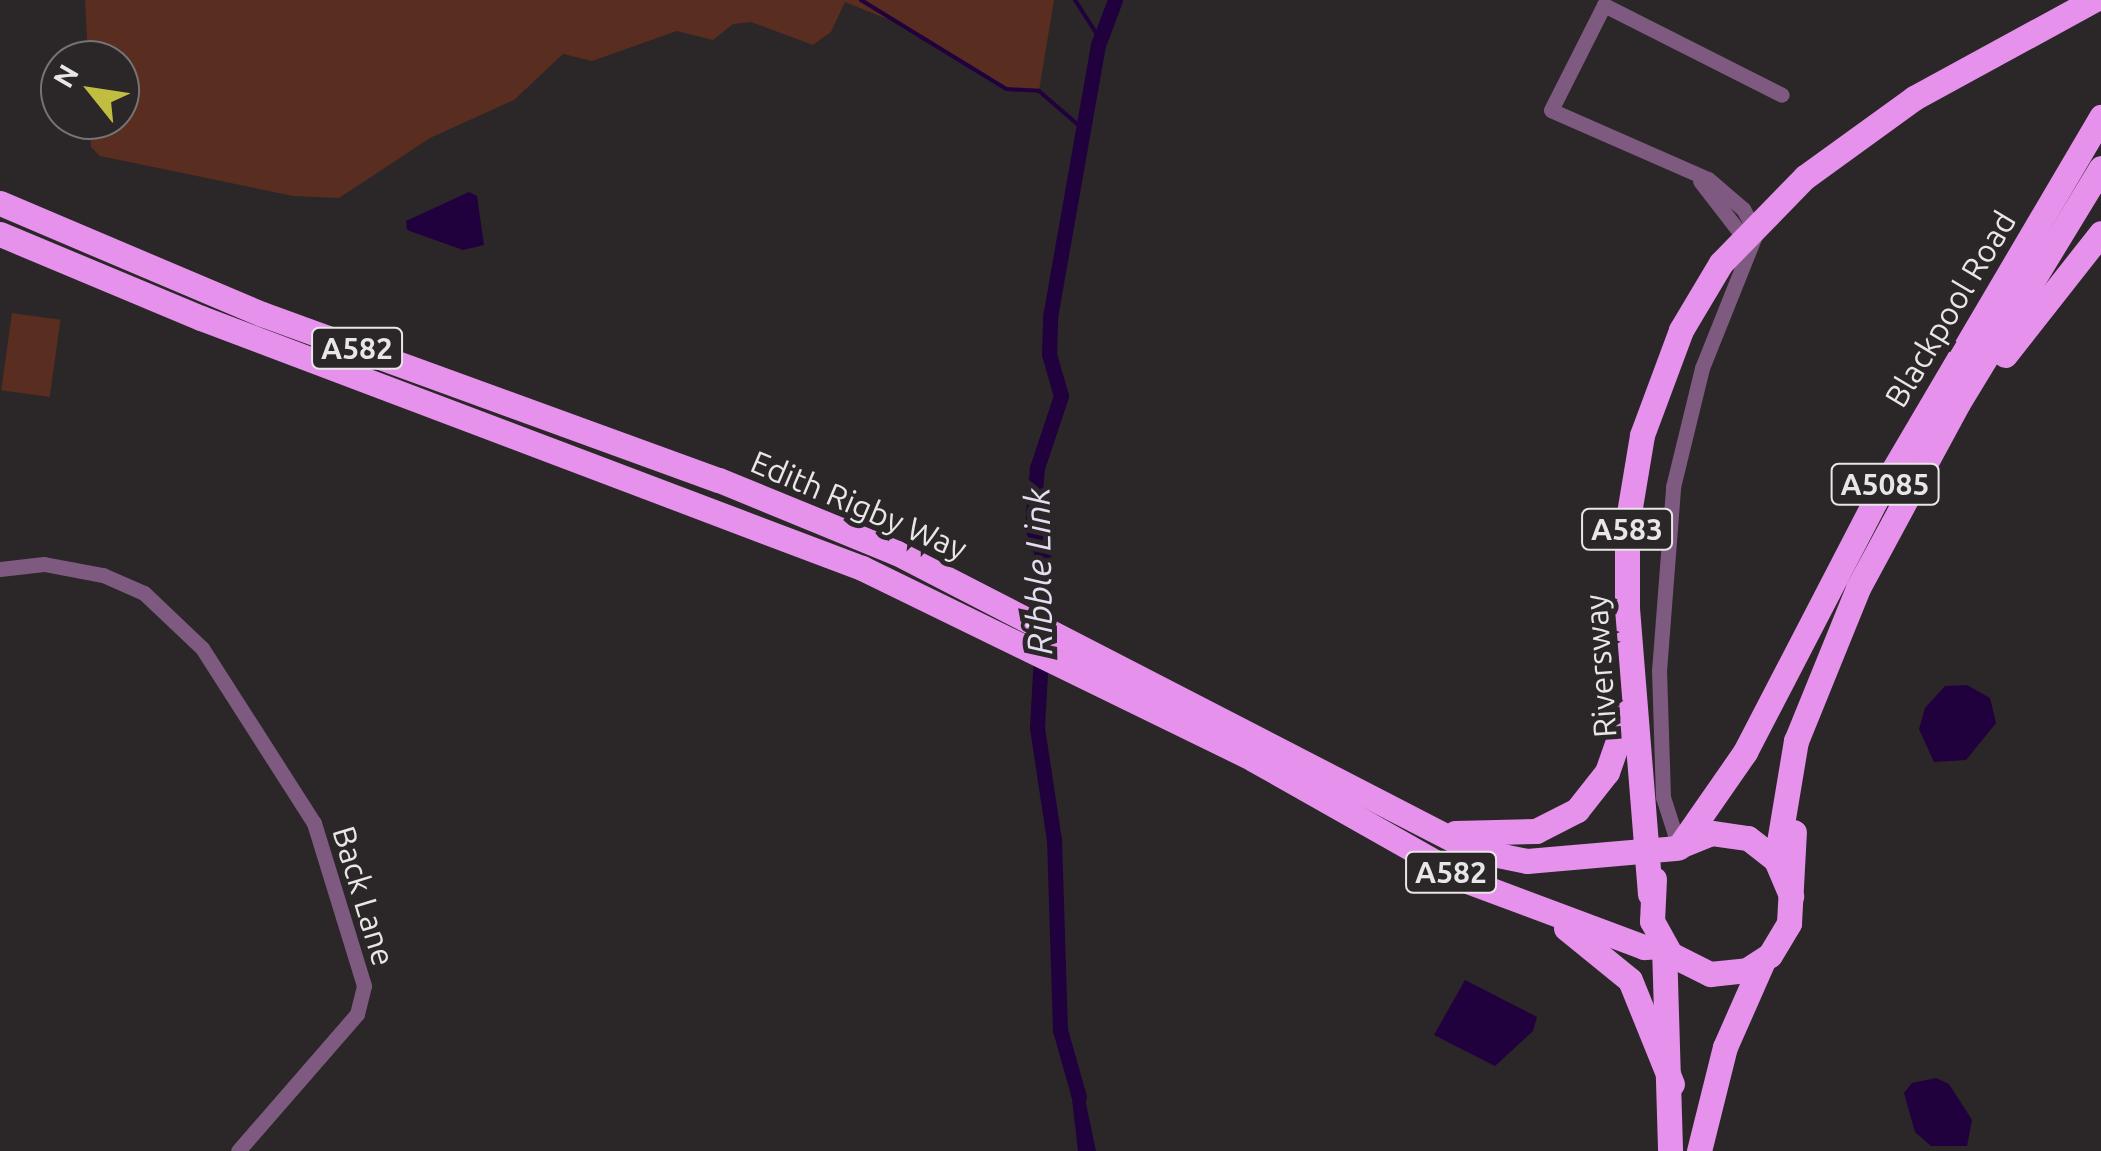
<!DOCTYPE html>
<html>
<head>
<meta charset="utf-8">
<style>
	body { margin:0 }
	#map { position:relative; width:2101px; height:1151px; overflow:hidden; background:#2b2628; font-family:Ubuntu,sans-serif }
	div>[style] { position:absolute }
	.green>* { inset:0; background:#592d20; transform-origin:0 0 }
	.water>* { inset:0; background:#20003d }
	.stream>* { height:4px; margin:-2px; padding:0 2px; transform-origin:2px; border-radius:2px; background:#20003d }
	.canal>* { height:15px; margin:-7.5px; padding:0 7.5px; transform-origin:7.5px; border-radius:7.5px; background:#20003d }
	.minor>* { height:15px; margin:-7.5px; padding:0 7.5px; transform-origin:7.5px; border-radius:7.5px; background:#7e5980 }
	.trunk>* { height:25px; margin:-12.5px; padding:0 12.5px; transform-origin:12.5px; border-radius:12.5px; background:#e691eb }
	span { translate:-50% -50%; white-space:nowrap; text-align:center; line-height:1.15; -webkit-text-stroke:10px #2b2628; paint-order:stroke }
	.shield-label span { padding:2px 8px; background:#2b2628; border:2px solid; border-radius:8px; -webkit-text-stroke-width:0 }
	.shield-label { font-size:30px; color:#e9e6e7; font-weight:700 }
	.street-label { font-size:32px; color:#e9e6e7 }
	.water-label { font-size:35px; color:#e5def2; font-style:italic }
	.north { position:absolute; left:40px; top:40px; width:100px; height:100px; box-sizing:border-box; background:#2b2628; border:2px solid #777374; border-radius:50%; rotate:300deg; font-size:28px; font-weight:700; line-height:40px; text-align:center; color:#e9e6e7 }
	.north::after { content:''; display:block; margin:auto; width:35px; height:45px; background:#c1bd40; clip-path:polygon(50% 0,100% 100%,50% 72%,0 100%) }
</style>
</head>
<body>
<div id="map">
	<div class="green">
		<div style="clip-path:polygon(85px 0,1054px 0,1039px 91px,1006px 89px,900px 24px,845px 2px,831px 32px,813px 45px,751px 22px,733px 24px,713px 40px,677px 31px,592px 61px,563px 54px,514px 100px,430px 138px,339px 198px,293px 196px,100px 156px,91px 147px,90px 120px,120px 120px,120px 60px,88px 60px)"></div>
		<div style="left:12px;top:313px;width:49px;height:78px;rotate:8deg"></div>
	</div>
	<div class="water">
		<div style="clip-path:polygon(469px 192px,477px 196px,484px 245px,463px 250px,407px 230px,406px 221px)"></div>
		<div style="clip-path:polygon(1967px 685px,1990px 698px,1996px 723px,1966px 760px,1934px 762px,1919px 729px,1925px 708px,1945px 686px)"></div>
		<div style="clip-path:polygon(1465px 980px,1537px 1017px,1533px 1031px,1495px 1066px,1434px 1035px)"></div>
		<div style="clip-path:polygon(1936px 1078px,1949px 1084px,1972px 1120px,1967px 1146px,1931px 1146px,1915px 1132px,1904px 1093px,1912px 1083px)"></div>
		<div style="clip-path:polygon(1080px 1079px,1085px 1099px,1096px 1151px,1078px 1151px,1070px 1082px)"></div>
	</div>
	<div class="stream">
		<div style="left:861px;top:0;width:170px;rotate:31.5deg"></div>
		<div style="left:1006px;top:89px;width:33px;rotate:3deg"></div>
		<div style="left:1039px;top:91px;width:58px;rotate:40.8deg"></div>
		<div style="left:1075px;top:0;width:46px;rotate:57.3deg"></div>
	</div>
	<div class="canal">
		<div style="left:1079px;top:1097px;width:70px;rotate:-105.8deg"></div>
		<div style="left:1060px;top:1030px;width:190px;rotate:-91.8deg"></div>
		<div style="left:1054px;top:840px;width:114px;rotate:-98.6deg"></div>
		<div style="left:1037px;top:727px;width:162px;rotate:-86.8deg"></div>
		<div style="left:1046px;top:565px;width:40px;rotate:-110.2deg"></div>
		<div style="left:1032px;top:527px;width:59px;rotate:-85.2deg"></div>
		<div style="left:1037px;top:468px;width:76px;rotate:-71.6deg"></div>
		<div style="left:1061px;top:396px;width:44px;rotate:-105.9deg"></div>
		<div style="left:1049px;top:354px;width:37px;rotate:-88deg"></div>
		<div style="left:1050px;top:317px;width:276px;rotate:-80deg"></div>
		<div style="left:1098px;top:45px;width:48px;rotate:-69.3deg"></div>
	</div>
	<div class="minor">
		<div style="left:1700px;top:181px;width:72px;rotate:52.3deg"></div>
		<div style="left:0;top:569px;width:44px;rotate:-6.5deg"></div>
		<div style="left:44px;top:564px;width:60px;rotate:10.6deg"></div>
		<div style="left:103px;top:575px;width:45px;rotate:23.7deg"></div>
		<div style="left:144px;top:593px;width:80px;rotate:43.5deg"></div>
		<div style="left:202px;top:648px;width:208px;rotate:57.4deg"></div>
		<div style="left:314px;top:823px;width:170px;rotate:72.9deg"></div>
		<div style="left:364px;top:986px;width:29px;rotate:104deg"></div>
		<div style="left:357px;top:1014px;width:181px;rotate:131deg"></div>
		<div style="left:1679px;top:847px;width:52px;rotate:-107.7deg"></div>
		<div style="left:1663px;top:797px;width:126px;rotate:-91.8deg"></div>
		<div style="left:1659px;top:671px;width:185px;rotate:-85.6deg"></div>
		<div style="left:1673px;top:487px;width:122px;rotate:-76.3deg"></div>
		<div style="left:1702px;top:368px;width:145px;rotate:-68.2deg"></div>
		<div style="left:1756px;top:233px;width:27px;rotate:-118deg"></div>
		<div style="left:1743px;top:209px;width:46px;rotate:-139.4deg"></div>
		<div style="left:1708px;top:179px;width:171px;rotate:-156.3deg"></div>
		<div style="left:1551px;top:110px;width:118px;rotate:-63.2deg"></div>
		<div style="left:1604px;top:5px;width:199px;rotate:26.8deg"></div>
	</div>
	<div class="trunk">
		<div style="left:0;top:203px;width:285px;rotate:23deg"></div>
		<div style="left:262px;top:314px;width:486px;rotate:20deg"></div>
		<div style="left:719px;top:480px;width:192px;rotate:22.3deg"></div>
		<div style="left:897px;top:553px;width:648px;rotate:27.28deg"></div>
		<div style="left:1473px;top:850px;width:55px;rotate:11.5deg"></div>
		<div style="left:1527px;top:861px;width:151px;rotate:-5deg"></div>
		<div style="left:0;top:234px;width:218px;rotate:22.7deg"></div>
		<div style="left:201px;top:318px;width:707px;rotate:20.72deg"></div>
		<div style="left:862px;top:568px;width:435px;rotate:26deg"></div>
		<div style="left:1253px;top:759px;width:249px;rotate:29.5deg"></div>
		<div style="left:1470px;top:882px;width:186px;rotate:20.5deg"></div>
		<div style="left:1644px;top:947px;width:20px;rotate:-3deg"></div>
		<div style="left:2005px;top:355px;width:155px;rotate:-51.8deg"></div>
		<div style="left:1455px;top:833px;width:81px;rotate:-1.4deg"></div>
		<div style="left:1536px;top:831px;width:46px;rotate:-27.1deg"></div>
		<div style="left:1577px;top:810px;width:48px;rotate:-51.7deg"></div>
		<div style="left:1607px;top:772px;width:64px;rotate:-70.7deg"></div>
		<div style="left:1682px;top:845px;width:32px;rotate:-22deg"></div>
		<div style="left:1712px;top:833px;width:36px;rotate:8deg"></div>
		<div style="left:1748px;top:838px;width:36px;rotate:38deg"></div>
		<div style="left:1776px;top:860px;width:39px;rotate:67deg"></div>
		<div style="left:1679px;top:847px;width:116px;rotate:-55.2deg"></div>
		<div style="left:1745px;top:752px;width:283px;rotate:-62.6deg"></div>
		<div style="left:1875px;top:501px;width:446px;rotate:-59.5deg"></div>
		<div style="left:1776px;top:860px;width:121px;rotate:-80.5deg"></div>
		<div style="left:1796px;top:741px;width:165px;rotate:-67.9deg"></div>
		<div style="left:1858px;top:588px;width:210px;rotate:-61.6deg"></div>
		<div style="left:1958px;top:403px;width:275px;rotate:-58.7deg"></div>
		<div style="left:1654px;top:879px;width:42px;rotate:92.7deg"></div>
		<div style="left:1652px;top:921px;width:38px;rotate:61deg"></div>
		<div style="left:1670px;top:954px;width:45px;rotate:26.6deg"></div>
		<div style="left:1710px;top:974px;width:37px;rotate:-6deg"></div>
		<div style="left:1747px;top:970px;width:27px;rotate:-33deg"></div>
		<div style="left:1770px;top:955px;width:37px;rotate:-59deg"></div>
		<div style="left:1789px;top:923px;width:91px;rotate:-86.9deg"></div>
		<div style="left:1650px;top:894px;width:289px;rotate:-94.6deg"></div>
		<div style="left:1627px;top:606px;width:81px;rotate:-90deg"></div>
		<div style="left:1627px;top:525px;width:91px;rotate:-80.5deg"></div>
		<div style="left:1642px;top:435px;width:112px;rotate:-69.6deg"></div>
		<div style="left:1681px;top:330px;width:78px;rotate:-59.2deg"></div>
		<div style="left:1721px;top:263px;width:120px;rotate:-45.7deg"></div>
		<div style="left:1805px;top:177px;width:135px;rotate:-35.9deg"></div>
		<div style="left:1914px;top:98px;width:205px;rotate:-28.6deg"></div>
		<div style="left:1566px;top:928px;width:82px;rotate:39.1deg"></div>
		<div style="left:1630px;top:980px;width:112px;rotate:68deg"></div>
		<div style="left:1664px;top:946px;width:205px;rotate:88.3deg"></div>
		<div style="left:1699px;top:1151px;width:107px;rotate:-76deg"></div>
		<div style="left:1725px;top:1047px;width:94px;rotate:-66.2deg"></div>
	</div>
	<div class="shield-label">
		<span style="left:357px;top:348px">A582</span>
		<span style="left:1885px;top:484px">A5085</span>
		<span style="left:1627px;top:529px">A583</span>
		<span style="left:1451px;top:872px">A582</span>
	</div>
	<div class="street-label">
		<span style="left:1950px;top:309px;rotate:-59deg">Blackpool Road</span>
		<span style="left:859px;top:505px;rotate:23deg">Edith Rigby Way</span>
		<span style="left:1600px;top:666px;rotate:-94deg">Riversway</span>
		<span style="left:364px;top:896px;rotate:73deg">Back Lane</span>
	</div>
	<div class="water-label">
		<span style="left:1038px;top:571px;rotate:-91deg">Ribble Link</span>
	</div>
	<div class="north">N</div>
</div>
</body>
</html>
